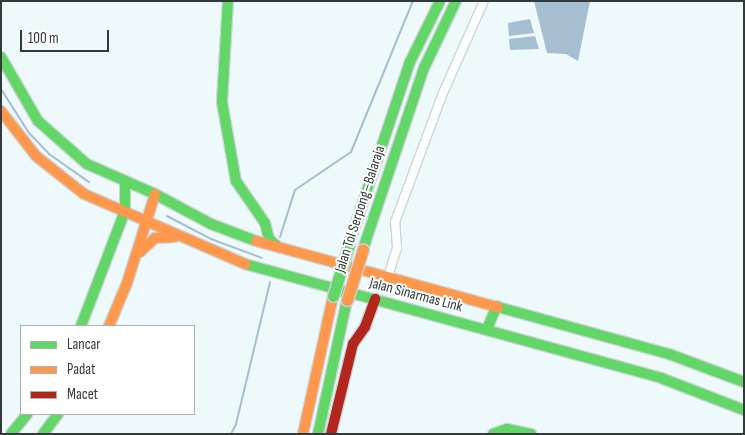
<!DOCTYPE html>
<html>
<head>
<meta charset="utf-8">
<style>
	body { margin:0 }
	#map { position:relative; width:745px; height:435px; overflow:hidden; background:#edf9fa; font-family:"Sofia Sans Condensed",sans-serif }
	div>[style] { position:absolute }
	.water>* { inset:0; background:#a5bed1 }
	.stream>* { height:2px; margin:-1px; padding:0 1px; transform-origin:1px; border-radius:1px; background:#a5bed1 }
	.roads { filter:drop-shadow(1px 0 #ccd5d6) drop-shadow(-1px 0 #ccd5d6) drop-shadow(0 1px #ccd5d6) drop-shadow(0 -1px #ccd5d6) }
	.street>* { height:8px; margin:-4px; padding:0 4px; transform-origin:4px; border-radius:4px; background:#fcfefe }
	.fast>* { height:10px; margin:-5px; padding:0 5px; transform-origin:5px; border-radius:5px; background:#63d668 }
	.slow>* { height:10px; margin:-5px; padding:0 5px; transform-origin:5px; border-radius:5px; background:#ff974d }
	.jam>* { height:10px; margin:-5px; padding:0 5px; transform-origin:5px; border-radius:5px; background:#b3261e }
	.bridges { filter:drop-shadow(1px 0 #ccd5d6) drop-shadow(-1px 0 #ccd5d6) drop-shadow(0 1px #ccd5d6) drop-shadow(0 -1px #ccd5d6) }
	.fast-bridge>* { height:11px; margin:-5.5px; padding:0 5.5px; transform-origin:5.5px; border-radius:5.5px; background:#63d668 }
	.slow-bridge>* { height:11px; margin:-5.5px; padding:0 5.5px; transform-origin:5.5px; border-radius:5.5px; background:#ff974d }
	span { translate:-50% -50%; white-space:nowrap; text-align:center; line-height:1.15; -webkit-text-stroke:4px #fff; paint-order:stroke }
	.street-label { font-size:15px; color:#31393a }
	.frame { position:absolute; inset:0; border:2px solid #31393a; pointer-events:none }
	.legend { position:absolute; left:20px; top:325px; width:175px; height:90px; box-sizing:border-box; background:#fff; border:1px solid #adb0b0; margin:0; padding:6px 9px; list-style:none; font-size:15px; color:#31393a }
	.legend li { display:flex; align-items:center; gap:10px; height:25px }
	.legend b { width:25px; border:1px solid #adb0b0 }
	.scale { position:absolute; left:20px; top:30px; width:89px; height:22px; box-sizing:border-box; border:2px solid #31393a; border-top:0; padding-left:6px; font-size:15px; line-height:18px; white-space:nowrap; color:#31393a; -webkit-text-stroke:4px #fff; paint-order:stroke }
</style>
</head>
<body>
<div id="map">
	<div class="water">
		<div style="clip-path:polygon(534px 1px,590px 1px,578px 61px,566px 54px,547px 53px)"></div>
		<div style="clip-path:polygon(530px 19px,534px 33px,509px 36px,508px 23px)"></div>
		<div style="clip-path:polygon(535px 36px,539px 49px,510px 50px,509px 39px)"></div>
	</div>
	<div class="stream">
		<div style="left:1px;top:89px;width:52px;rotate:57.5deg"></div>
		<div style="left:29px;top:133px;width:29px;rotate:46deg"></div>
		<div style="left:49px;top:154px;width:49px;rotate:35deg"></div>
		<div style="left:167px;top:216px;width:50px;rotate:27.6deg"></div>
		<div style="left:211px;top:239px;width:54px;rotate:20.4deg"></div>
		<div style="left:280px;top:237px;width:49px;rotate:-72.3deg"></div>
		<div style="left:295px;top:190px;width:68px;rotate:-34.2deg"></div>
		<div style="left:351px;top:152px;width:163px;rotate:-67.7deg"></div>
		<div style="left:231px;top:434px;width:11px;rotate:-63deg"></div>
		<div style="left:236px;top:424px;width:146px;rotate:-76.5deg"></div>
	</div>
	<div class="roads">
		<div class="street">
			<div style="left:388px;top:277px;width:30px;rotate:-73deg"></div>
			<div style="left:397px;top:248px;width:26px;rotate:-94deg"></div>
			<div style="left:395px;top:222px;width:138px;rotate:-69.6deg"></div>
			<div style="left:443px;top:93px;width:101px;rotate:-66deg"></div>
		</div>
		<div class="fast">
			<div style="left:228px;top:1px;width:101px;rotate:93.4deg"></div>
			<div style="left:222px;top:102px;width:80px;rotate:80deg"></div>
			<div style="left:236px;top:181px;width:51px;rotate:55.4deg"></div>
			<div style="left:265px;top:223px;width:16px;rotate:76deg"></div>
			<div style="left:269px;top:239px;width:11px;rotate:41deg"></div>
			<div style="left:1px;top:57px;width:74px;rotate:60deg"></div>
			<div style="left:38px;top:121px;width:65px;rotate:41.3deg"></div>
			<div style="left:87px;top:164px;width:74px;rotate:23.8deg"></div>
			<div style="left:155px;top:194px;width:64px;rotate:28.2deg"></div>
			<div style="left:211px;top:224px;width:48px;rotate:20.7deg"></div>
			<div style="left:349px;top:244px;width:192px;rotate:-71.5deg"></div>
			<div style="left:410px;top:62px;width:68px;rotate:-63.8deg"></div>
			<div style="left:363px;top:249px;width:191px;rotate:-71.4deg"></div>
			<div style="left:424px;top:68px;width:74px;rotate:-64.5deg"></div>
			<div style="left:245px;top:264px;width:431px;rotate:15.3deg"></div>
			<div style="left:661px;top:378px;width:89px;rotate:21.1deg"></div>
			<div style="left:498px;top:307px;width:177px;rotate:15.4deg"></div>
			<div style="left:669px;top:354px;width:80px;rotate:20.5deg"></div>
			<div style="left:81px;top:326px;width:123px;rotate:-69.1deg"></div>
			<div style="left:125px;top:211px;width:30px;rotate:-90deg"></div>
			<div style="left:487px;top:329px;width:25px;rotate:-67deg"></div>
			<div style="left:11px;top:434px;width:26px;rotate:-51deg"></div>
			<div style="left:43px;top:434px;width:25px;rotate:-53deg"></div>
			<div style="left:318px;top:434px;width:137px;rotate:-77.8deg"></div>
			<div style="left:493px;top:434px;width:15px;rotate:-20deg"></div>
			<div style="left:507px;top:429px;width:25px;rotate:12deg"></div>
		</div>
		<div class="slow">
			<div style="left:1px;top:111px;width:57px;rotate:52.1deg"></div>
			<div style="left:36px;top:156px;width:61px;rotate:38.4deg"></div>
			<div style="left:84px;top:194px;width:176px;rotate:23.5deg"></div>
			<div style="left:256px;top:241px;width:251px;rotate:15.3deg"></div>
			<div style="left:140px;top:252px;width:21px;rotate:-43deg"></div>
			<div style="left:155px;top:238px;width:20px;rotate:-3deg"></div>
			<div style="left:109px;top:326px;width:47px;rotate:-67.3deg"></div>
			<div style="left:127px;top:283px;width:93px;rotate:-72.5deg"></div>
			<div style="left:303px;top:434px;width:141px;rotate:-77.7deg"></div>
		</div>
		<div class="jam">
			<div style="left:331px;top:434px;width:93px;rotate:-76.3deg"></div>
			<div style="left:353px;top:344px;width:21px;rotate:-55deg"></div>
			<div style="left:365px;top:327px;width:30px;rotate:-70deg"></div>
		</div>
	</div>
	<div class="bridges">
		<div class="fast-bridge">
			<div style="left:333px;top:296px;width:54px;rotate:-72.9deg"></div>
		</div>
		<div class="slow-bridge">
			<div style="left:347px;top:300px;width:53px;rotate:-72.6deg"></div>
		</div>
	</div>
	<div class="street-label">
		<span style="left:360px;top:209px;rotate:-72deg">Jalan Tol Serpong–Balaraja</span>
		<span style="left:416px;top:295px;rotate:15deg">Jalan Sinarmas Link</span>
	</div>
	<div class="frame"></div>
	<ul class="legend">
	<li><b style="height:6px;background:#63d668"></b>Lancar</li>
	<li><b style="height:6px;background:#ff974d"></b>Padat</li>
	<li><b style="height:6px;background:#b3261e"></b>Macet</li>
	</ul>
	<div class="scale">100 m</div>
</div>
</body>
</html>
